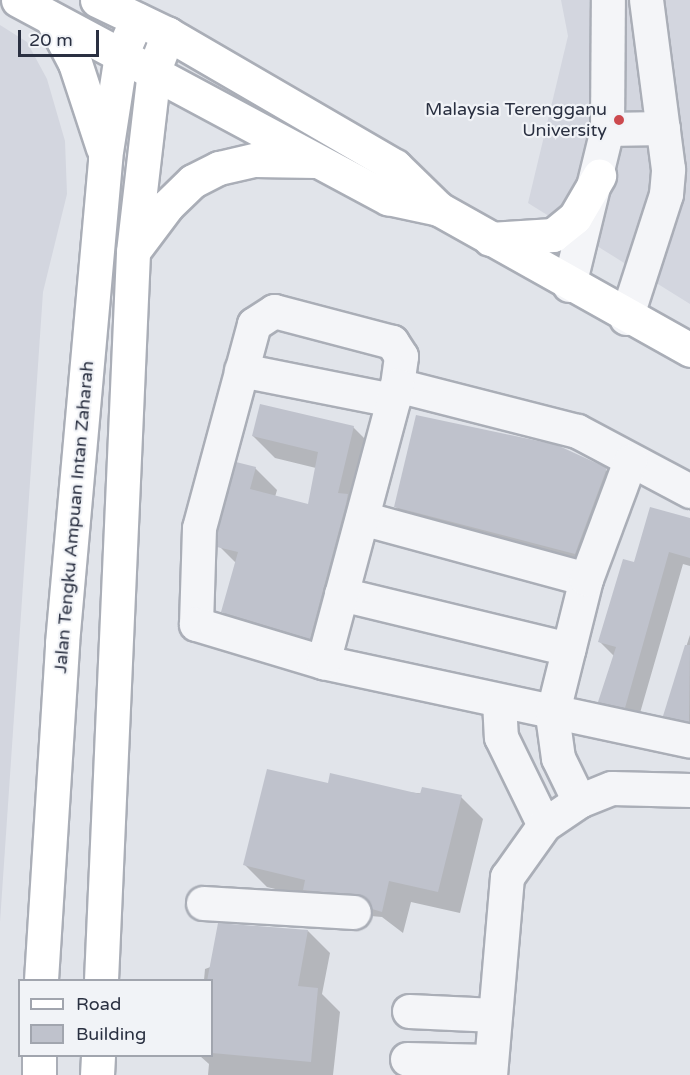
<!DOCTYPE html>
<html>
<head>
<meta charset="utf-8">
<style>
	body { margin:0 }
	#map { position:relative; width:690px; height:1075px; overflow:hidden; background:#e1e4ea; font-family:"Varela Round",sans-serif }
	div>[style] { position:absolute }
	.built>* { inset:0; background:#d3d6df }
	.shadow>* { inset:0; background:#0003 }
	.building>* { inset:0; background:#bfc2cc }
	.roads { filter:drop-shadow(2px 0 #aaaeb7) drop-shadow(-2px 0 #aaaeb7) drop-shadow(0 2px #aaaeb7) drop-shadow(0 -2px #aaaeb7) }
	.minor>* { height:33px; margin:-16.5px; padding:0 16.5px; transform-origin:16.5px; border-radius:16.5px; background:#f4f5f8 }
	.major>* { height:33px; margin:-16.5px; padding:0 16.5px; transform-origin:16.5px; border-radius:16.5px; background:#fff }
	.dots>* { width:16px; height:16px; translate:-50% -50%; box-sizing:border-box; border:3px solid #f1f3f7; border-radius:50% }
	span { translate:-50% -50%; white-space:nowrap; text-align:center; line-height:1.15; -webkit-text-stroke:4.5px #f1f3f7; paint-order:stroke }
	.poi-label { font-size:18px; color:#2a3041 }
	.right { translate:-100% -50%; text-align:right }
	.street-label { font-size:18px; color:#2a3041 }
	.legend { position:absolute; left:18px; top:979px; width:195px; height:78px; box-sizing:border-box; background:#f1f3f7; border:2px solid #a1a5ae; margin:0; padding:8px 10px; list-style:none; font-size:18px; color:#2a3041 }
	.legend li { display:flex; align-items:center; gap:12px; height:30px }
	.legend b { width:30px; border:2px solid #a1a5ae }
	.scale { position:absolute; left:18px; top:30px; width:81px; height:27px; box-sizing:border-box; border:3px solid #2a3041; border-top:0; padding-left:8px; font-size:18px; line-height:21px; white-space:nowrap; color:#2a3041; -webkit-text-stroke:4px #f1f3f7; paint-order:stroke }
</style>
</head>
<body>
<div id="map">
	<div class="built">
		<div style="clip-path:polygon(561px 0,690px 0,690px 304px,528px 203px,568px 36px)"></div>
		<div style="clip-path:polygon(0 25px,27px 42px,47px 79px,65px 141px,67px 194px,43px 292px,0 922px)"></div>
	</div>
	<div class="shadow">
		<div style="clip-path:polygon(353px 427px,375px 449px,332px 659px,245px 633px,223px 612px,236px 563px,219px 546px,255px 468px,277px 490px,275px 497px,309px 506px,316px 468px,275px 458px,253px 436px)"></div>
		<div style="clip-path:polygon(606px 470px,628px 492px,597px 575px,418px 529px,396px 507px)"></div>
		<div style="clip-path:polygon(690px 520px,690px 566px,683px 564px,638px 720px,613px 715px,599px 702px,614px 656px,600px 642px,635px 564px)"></div>
		<div style="clip-path:polygon(690px 635px,690px 730px,676px 727px,664px 715px)"></div>
		<div style="clip-path:polygon(329px 785px,461px 797px,483px 819px,460px 913px,411px 902px,403px 933px,382px 917px,326px 912px,312px 898px,267px 887px,245px 865px)"></div>
		<div style="clip-path:polygon(308px 931px,330px 953px,322px 994px,340px 1012px,333px 1075px,208px 1075px,209px 1064px,200px 1056px,212px 1056px,212px 980px,204px 980px,205px 969px)"></div>
	</div>
	<div class="building">
		<div style="clip-path:polygon(260px 404px,354px 426px,338px 493px,348px 494px,346px 504px,310px 639px,221px 612px,238px 552px,217px 547px,218px 531px,236px 462px,256px 467px,250px 489px,308px 504px,318px 452px,252px 436px)"></div>
		<div style="clip-path:polygon(416px 415px,557px 445px,607px 468px,575px 554px,394px 507px)"></div>
		<div style="clip-path:polygon(650px 507px,690px 518px,690px 558px,669px 552px,625px 708px,598px 702px,616px 647px,598px 642px,623px 559px,634px 562px)"></div>
		<div style="clip-path:polygon(685px 645px,690px 645px,689px 722px,663px 716px)"></div>
		<div style="clip-path:polygon(267px 769px,328px 783px,330px 773px,420px 794px,422px 787px,462px 795px,438px 892px,389px 881px,382px 912px,372px 909px,364px 896px,303px 890px,305px 880px,243px 865px)"></div>
		<div style="clip-path:polygon(218px 923px,308px 930px,298px 986px,318px 988px,311px 1062px,212px 1053px,207px 981px)"></div>
	</div>
	<div class="roads">
		<div class="minor">
			<div style="left:607px;top:129px;width:56px;rotate:-1deg"></div>
			<div style="left:569px;top:285px;width:161px;rotate:-76.3deg"></div>
			<div style="left:607px;top:129px;width:129px;rotate:-89.6deg"></div>
			<div style="left:626px;top:318px;width:130px;rotate:-72.1deg"></div>
			<div style="left:666px;top:194px;width:25px;rotate:-85deg"></div>
			<div style="left:668px;top:169px;width:170px;rotate:-97.4deg"></div>
			<div style="left:241px;top:370px;width:155px;rotate:11.2deg"></div>
			<div style="left:690px;top:491px;width:128px;rotate:-152deg"></div>
			<div style="left:577px;top:431px;width:186px;rotate:-165.7deg"></div>
			<div style="left:397px;top:385px;width:29px;rotate:-82deg"></div>
			<div style="left:401px;top:356px;width:17px;rotate:-123deg"></div>
			<div style="left:392px;top:342px;width:122px;rotate:-165.3deg"></div>
			<div style="left:274px;top:311px;width:24px;rotate:147deg"></div>
			<div style="left:254px;top:324px;width:211px;rotate:105.1deg"></div>
			<div style="left:199px;top:528px;width:96px;rotate:91.8deg"></div>
			<div style="left:196px;top:624px;width:133px;rotate:16.7deg"></div>
			<div style="left:323px;top:662px;width:375px;rotate:12.1deg"></div>
			<div style="left:362px;top:518px;width:232px;rotate:15.2deg"></div>
			<div style="left:341px;top:594px;width:234px;rotate:13.6deg"></div>
			<div style="left:323px;top:662px;width:287px;rotate:-75deg"></div>
			<div style="left:499px;top:701px;width:36px;rotate:87deg"></div>
			<div style="left:501px;top:737px;width:98px;rotate:64deg"></div>
			<div style="left:579px;top:801px;width:48px;rotate:-116deg"></div>
			<div style="left:558px;top:758px;width:43px;rotate:-97.9deg"></div>
			<div style="left:552px;top:715px;width:140px;rotate:-76deg"></div>
			<div style="left:586px;top:579px;width:126px;rotate:-69.6deg"></div>
			<div style="left:203px;top:903px;width:151px;rotate:3.4deg"></div>
			<div style="left:409px;top:1011px;width:86px;rotate:2.7deg"></div>
			<div style="left:407px;top:1059px;width:84px;rotate:1.4deg"></div>
			<div style="left:490px;top:1075px;width:199px;rotate:-85.1deg"></div>
			<div style="left:507px;top:877px;width:64px;rotate:-54.6deg"></div>
			<div style="left:544px;top:825px;width:42px;rotate:-34.4deg"></div>
			<div style="left:579px;top:801px;width:35px;rotate:-22deg"></div>
			<div style="left:612px;top:788px;width:78px;rotate:1.5deg"></div>
		</div>
		<div class="major">
			<div style="left:18px;top:0;width:420px;rotate:28.2deg"></div>
			<div style="left:388px;top:198px;width:52px;rotate:12.2deg"></div>
			<div style="left:97px;top:0;width:79px;rotate:25.6deg"></div>
			<div style="left:168px;top:34px;width:263px;rotate:30.2deg"></div>
			<div style="left:395px;top:166px;width:62px;rotate:44.3deg"></div>
			<div style="left:439px;top:209px;width:288px;rotate:29.3deg"></div>
			<div style="left:53px;top:21px;width:47px;rotate:62.4deg"></div>
			<div style="left:75px;top:63px;width:89px;rotate:71.8deg"></div>
			<div style="left:490px;top:239px;width:63px;rotate:-3.6deg"></div>
			<div style="left:553px;top:235px;width:28px;rotate:-39deg"></div>
			<div style="left:575px;top:217px;width:48px;rotate:-59.7deg"></div>
			<div style="left:134px;top:250px;width:55px;rotate:-53.1deg"></div>
			<div style="left:167px;top:206px;width:36px;rotate:-44deg"></div>
			<div style="left:193px;top:181px;width:29px;rotate:-27deg"></div>
			<div style="left:219px;top:168px;width:37px;rotate:-13deg"></div>
			<div style="left:255px;top:160px;width:61px;rotate:0.9deg"></div>
			<div style="left:41px;top:980px;width:338px;rotate:-86.4deg"></div>
			<div style="left:62px;top:643px;width:487px;rotate:-84.9deg"></div>
			<div style="left:105px;top:158px;width:104px;rotate:-81.2deg"></div>
			<div style="left:121px;top:55px;width:39px;rotate:-66deg"></div>
			<div style="left:101px;top:980px;width:729px;rotate:-87.48deg"></div>
			<div style="left:133px;top:252px;width:183px;rotate:-83.4deg"></div>
			<div style="left:154px;top:70px;width:39px;rotate:-69deg"></div>
			<div style="left:39px;top:1075px;width:19px;rotate:-90deg"></div>
			<div style="left:97px;top:1075px;width:19px;rotate:-87deg"></div>
		</div>
	</div>
	<div class="dots">
		<div style="left:619px;top:120px;background:#cc494e"></div>
	</div>
	<div class="poi-label">
		<span class="right" style="left:607px;top:120px">Malaysia Terengganu<br>University</span>
	</div>
	<div class="street-label">
		<span style="left:74px;top:517px;rotate:-85deg">Jalan Tengku Ampuan Intan Zaharah</span>
	</div>
	<ul class="legend">
	<li><b style="height:8px;background:#fff"></b>Road</li>
	<li><b style="height:16px;background:#bfc2cc"></b>Building</li>
	</ul>
	<div class="scale">20 m</div>
</div>
</body>
</html>
